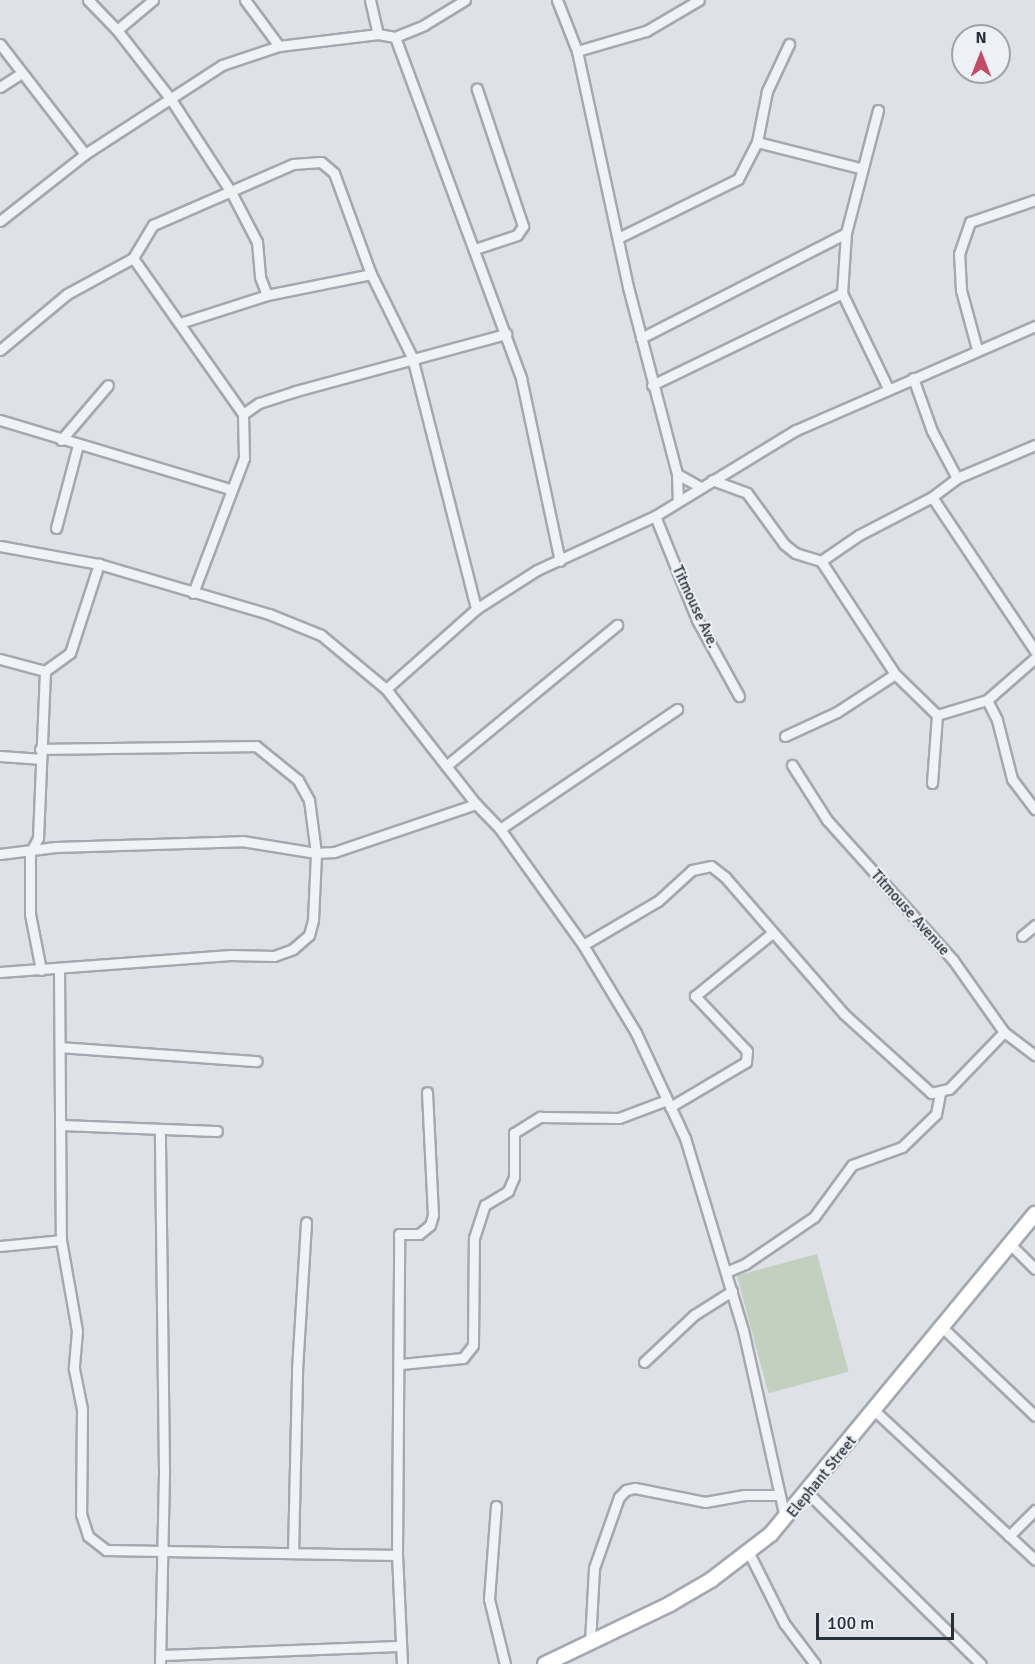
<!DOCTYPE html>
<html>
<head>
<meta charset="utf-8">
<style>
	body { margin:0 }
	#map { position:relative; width:1035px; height:1664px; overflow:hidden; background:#dee1e6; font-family:Signika,sans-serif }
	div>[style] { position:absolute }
	.green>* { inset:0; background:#c4d0bf; transform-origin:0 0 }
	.roads { filter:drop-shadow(2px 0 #a4a8b0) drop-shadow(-2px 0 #a4a8b0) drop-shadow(0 2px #a4a8b0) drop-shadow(0 -2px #a4a8b0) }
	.minor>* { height:9px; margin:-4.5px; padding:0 4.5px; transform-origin:4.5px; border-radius:4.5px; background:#f0f2f5 }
	.secondary>* { height:14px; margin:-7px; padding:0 7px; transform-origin:7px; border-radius:7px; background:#fff }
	span { translate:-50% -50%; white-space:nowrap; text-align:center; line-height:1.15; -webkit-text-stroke:4.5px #edf0f4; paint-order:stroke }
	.street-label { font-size:15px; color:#28303c }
	.north { position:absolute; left:951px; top:24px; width:60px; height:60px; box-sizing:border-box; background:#edf0f4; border:2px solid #9ea3aa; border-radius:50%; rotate:0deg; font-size:16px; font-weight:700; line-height:24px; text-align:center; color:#28303c }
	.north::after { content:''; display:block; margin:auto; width:21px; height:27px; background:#c34b63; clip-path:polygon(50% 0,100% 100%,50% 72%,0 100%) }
	.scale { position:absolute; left:816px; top:1613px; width:138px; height:27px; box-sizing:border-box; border:3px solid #28303c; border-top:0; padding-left:8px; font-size:18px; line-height:21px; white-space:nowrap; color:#28303c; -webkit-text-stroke:4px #edf0f4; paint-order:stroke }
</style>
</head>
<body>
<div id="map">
	<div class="green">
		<div style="left:817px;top:1254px;width:122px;height:83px;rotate:75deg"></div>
	</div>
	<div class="roads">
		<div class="minor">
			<div style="left:88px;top:0;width:42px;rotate:46deg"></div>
			<div style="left:117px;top:30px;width:86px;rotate:52.1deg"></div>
			<div style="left:170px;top:98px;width:112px;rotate:57deg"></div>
			<div style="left:231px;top:192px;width:56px;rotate:62.5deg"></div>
			<div style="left:257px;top:242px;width:35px;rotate:85deg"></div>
			<div style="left:260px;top:277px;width:19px;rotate:69deg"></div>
			<div style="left:245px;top:0;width:57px;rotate:53.5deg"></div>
			<div style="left:370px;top:0;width:35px;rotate:77deg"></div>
			<div style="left:557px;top:0;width:55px;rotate:68.6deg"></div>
			<div style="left:577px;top:51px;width:241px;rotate:77.8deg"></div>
			<div style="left:628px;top:287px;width:193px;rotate:75.3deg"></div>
			<div style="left:677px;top:474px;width:25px;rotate:88deg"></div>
			<div style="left:117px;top:30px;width:47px;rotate:-39.8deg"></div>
			<div style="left:395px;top:37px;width:364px;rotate:69.7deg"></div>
			<div style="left:521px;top:378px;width:187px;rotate:78deg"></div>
			<div style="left:0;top:44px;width:139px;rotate:52.3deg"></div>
			<div style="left:577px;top:51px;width:72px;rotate:-16.2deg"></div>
			<div style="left:646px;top:31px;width:61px;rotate:-30.3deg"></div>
			<div style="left:0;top:87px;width:24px;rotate:-33deg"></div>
			<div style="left:878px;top:110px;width:127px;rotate:104.6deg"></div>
			<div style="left:846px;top:233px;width:60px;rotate:93.8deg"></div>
			<div style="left:842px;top:293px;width:106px;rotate:64.2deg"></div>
			<div style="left:757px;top:142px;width:106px;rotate:14.2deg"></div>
			<div style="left:0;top:221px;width:108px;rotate:-38.2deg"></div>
			<div style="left:85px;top:154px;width:163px;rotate:-33deg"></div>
			<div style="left:222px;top:65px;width:60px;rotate:-18.4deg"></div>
			<div style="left:279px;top:46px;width:100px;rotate:-6.9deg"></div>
			<div style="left:378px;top:34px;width:17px;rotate:10deg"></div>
			<div style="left:395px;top:37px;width:31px;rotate:-22deg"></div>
			<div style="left:424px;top:25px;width:48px;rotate:-31.4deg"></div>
			<div style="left:618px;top:238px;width:134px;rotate:-26.2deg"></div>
			<div style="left:738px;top:179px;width:42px;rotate:-62.8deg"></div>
			<div style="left:757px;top:142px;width:52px;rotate:-78.9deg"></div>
			<div style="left:767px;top:91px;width:52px;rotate:-64.9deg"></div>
			<div style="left:475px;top:249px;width:44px;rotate:-18.4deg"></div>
			<div style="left:517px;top:235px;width:11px;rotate:-56deg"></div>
			<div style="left:523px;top:226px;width:145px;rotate:-108.6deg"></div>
			<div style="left:133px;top:258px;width:191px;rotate:54.8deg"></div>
			<div style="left:180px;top:323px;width:91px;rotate:-17.8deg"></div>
			<div style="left:267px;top:295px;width:106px;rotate:-11.4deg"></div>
			<div style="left:641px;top:338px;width:230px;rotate:-27.1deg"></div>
			<div style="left:977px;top:349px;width:61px;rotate:-105.2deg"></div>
			<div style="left:961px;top:290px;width:36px;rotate:-93deg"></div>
			<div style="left:959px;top:254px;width:34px;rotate:-71deg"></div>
			<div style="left:970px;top:222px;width:69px;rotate:-18.7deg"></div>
			<div style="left:0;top:350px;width:87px;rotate:-39.9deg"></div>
			<div style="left:67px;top:294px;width:75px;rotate:-28.6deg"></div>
			<div style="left:133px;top:258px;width:39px;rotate:-59deg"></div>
			<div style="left:153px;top:225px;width:153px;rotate:-23.5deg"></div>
			<div style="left:293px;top:164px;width:28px;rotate:-4deg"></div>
			<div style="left:321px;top:162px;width:17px;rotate:40deg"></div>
			<div style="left:334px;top:173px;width:108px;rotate:69.9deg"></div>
			<div style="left:371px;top:274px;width:93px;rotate:63.7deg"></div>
			<div style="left:412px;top:357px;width:260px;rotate:75.7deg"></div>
			<div style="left:913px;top:378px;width:56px;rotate:70.3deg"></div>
			<div style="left:932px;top:431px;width:53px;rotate:62deg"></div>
			<div style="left:652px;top:385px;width:211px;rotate:-25.8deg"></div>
			<div style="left:0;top:420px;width:240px;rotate:16.7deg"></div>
			<div style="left:61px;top:440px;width:72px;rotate:-49.5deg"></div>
			<div style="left:677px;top:474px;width:25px;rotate:29deg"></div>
			<div style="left:712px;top:480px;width:37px;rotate:20deg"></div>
			<div style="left:747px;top:493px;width:63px;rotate:54deg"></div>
			<div style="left:784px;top:544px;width:14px;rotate:39deg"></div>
			<div style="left:795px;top:553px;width:27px;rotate:17deg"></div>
			<div style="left:821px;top:561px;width:135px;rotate:56.8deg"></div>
			<div style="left:895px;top:674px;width:59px;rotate:44.3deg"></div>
			<div style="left:932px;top:497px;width:185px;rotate:56.2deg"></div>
			<div style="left:655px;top:516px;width:112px;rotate:68deg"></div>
			<div style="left:697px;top:620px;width:87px;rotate:61.1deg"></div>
			<div style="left:56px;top:528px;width:86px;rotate:-75.2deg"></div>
			<div style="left:0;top:546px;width:101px;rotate:10.3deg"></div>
			<div style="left:99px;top:564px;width:177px;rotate:16.4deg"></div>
			<div style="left:269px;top:614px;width:56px;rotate:22deg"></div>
			<div style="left:321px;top:635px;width:85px;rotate:39.7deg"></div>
			<div style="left:386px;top:689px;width:146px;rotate:52deg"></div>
			<div style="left:476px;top:804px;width:35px;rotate:46deg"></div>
			<div style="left:500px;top:829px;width:143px;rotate:54.4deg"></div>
			<div style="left:583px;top:945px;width:103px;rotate:58.9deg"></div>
			<div style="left:636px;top:1033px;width:116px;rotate:65deg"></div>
			<div style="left:685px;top:1138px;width:201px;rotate:73.2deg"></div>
			<div style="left:743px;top:1330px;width:193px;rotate:77.4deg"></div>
			<div style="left:821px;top:561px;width:46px;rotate:-34.4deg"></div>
			<div style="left:859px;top:535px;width:82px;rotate:-27.5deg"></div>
			<div style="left:932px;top:497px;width:31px;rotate:-37deg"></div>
			<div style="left:957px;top:478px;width:85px;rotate:-22.9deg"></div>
			<div style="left:193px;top:593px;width:144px;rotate:-69.3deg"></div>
			<div style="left:244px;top:458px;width:44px;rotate:-91.3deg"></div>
			<div style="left:243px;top:414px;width:19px;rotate:-35deg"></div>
			<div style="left:259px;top:403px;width:39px;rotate:-18deg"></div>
			<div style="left:296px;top:391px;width:218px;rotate:-15.2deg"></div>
			<div style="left:0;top:659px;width:47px;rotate:14.9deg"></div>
			<div style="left:45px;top:671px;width:31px;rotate:-36deg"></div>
			<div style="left:70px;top:653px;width:94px;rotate:-72deg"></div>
			<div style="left:386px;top:689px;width:120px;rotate:-41.6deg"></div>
			<div style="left:476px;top:609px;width:72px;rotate:-32.6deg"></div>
			<div style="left:537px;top:570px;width:130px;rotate:-24.6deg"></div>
			<div style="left:655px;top:516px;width:165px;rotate:-31.4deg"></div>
			<div style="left:796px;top:430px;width:261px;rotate:-23.5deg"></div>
			<div style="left:987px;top:700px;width:22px;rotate:63deg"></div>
			<div style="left:997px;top:720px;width:61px;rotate:75.7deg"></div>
			<div style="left:1012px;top:779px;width:38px;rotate:53deg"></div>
			<div style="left:937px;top:715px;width:52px;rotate:-16.7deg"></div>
			<div style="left:987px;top:700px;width:64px;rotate:-41.2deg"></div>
			<div style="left:785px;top:736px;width:57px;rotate:-24.8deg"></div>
			<div style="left:837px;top:712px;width:69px;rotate:-33.2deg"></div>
			<div style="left:0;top:756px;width:39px;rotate:4deg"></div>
			<div style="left:792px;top:765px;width:65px;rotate:57.5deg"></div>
			<div style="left:827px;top:820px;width:188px;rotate:48deg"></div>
			<div style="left:953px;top:960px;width:88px;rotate:54.7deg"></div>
			<div style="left:1004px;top:1032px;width:39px;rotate:37deg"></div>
			<div style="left:446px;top:766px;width:222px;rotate:-39.5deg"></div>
			<div style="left:932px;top:783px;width:68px;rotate:-85.8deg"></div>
			<div style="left:500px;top:829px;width:214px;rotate:-34.1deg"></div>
			<div style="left:0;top:854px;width:56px;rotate:-7.1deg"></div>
			<div style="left:56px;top:847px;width:186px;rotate:-1.8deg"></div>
			<div style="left:242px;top:841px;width:75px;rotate:9.2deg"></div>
			<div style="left:316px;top:853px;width:18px;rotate:-3deg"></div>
			<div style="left:334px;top:852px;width:150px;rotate:-18.7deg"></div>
			<div style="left:1022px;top:936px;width:17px;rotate:-40deg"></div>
			<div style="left:583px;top:945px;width:87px;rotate:-30.4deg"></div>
			<div style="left:658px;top:901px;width:46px;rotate:-42.4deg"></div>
			<div style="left:692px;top:870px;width:19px;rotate:-12deg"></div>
			<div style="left:711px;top:866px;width:18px;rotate:38deg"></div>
			<div style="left:725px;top:877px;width:181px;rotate:49deg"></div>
			<div style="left:844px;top:1014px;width:118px;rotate:42.2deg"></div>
			<div style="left:931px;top:1093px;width:18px;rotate:-13deg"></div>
			<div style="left:949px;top:1089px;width:79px;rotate:-46deg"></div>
			<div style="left:59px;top:969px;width:271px;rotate:89.6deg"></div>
			<div style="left:61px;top:1240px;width:92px;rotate:80deg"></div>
			<div style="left:77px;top:1331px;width:38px;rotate:95deg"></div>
			<div style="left:74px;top:1369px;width:41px;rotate:78.7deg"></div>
			<div style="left:82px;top:1409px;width:105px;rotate:90.5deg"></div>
			<div style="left:81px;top:1514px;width:23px;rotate:72deg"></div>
			<div style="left:88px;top:1536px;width:23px;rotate:38deg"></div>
			<div style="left:106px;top:1550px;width:291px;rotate:1deg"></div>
			<div style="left:41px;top:970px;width:57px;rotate:-101.1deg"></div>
			<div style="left:30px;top:914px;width:61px;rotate:-90deg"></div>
			<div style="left:30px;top:853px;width:17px;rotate:-62deg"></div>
			<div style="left:38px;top:838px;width:167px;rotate:-87.6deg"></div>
			<div style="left:0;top:972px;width:231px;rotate:-4.2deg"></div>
			<div style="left:230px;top:955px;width:44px;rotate:1.3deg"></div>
			<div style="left:274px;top:956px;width:20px;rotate:-20deg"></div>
			<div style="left:293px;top:949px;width:21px;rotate:-41deg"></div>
			<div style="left:309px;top:935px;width:16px;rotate:-75deg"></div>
			<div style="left:313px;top:920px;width:67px;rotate:-87.4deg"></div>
			<div style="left:316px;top:853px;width:53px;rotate:-97.5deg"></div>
			<div style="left:309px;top:800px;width:23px;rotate:-119deg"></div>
			<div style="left:298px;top:780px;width:54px;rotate:-141deg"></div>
			<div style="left:256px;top:746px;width:216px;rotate:179.2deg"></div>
			<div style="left:60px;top:1047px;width:197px;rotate:4.1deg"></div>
			<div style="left:670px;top:1107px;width:88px;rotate:-30.6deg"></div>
			<div style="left:746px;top:1062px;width:11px;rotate:-85deg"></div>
			<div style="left:747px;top:1051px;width:76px;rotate:-133.4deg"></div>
			<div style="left:695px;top:996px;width:98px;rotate:-39.2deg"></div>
			<div style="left:60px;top:1125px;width:157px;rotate:2.2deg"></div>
			<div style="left:1011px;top:1245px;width:34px;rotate:45deg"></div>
			<div style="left:0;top:1246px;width:61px;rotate:-5.6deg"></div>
			<div style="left:726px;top:1272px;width:21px;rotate:-23deg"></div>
			<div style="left:745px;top:1264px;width:83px;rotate:-34.3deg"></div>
			<div style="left:814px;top:1217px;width:64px;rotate:-53.8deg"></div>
			<div style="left:852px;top:1165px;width:53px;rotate:-19.8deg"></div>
			<div style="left:902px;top:1147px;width:47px;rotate:-44.1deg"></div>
			<div style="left:936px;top:1114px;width:21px;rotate:-79deg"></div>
			<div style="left:944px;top:1329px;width:126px;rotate:43.7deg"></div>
			<div style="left:644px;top:1362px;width:69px;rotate:-43.2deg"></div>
			<div style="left:694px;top:1315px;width:45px;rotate:-32.3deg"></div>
			<div style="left:401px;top:1364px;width:62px;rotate:-5.5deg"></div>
			<div style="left:463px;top:1358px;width:16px;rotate:-52deg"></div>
			<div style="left:473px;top:1345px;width:107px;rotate:-89.5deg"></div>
			<div style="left:474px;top:1238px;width:35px;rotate:-72deg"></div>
			<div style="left:485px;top:1205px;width:27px;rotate:-31deg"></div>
			<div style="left:508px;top:1191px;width:15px;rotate:-67deg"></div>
			<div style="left:514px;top:1177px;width:44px;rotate:-90deg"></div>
			<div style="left:514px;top:1133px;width:31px;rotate:-32deg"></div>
			<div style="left:540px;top:1117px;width:79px;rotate:0.7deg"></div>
			<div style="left:619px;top:1118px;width:51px;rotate:-20.6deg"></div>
			<div style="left:876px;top:1412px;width:217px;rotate:42.9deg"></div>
			<div style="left:808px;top:1493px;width:243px;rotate:44.7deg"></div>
			<div style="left:496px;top:1506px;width:93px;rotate:94.3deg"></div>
			<div style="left:489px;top:1599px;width:67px;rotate:76.2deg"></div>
			<div style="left:1009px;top:1536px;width:37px;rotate:-45deg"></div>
			<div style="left:293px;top:1553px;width:183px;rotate:-88.7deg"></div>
			<div style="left:297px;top:1370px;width:148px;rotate:-86.5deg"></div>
			<div style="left:749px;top:1553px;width:78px;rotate:63.4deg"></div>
			<div style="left:784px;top:1623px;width:51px;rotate:52.9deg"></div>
			<div style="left:590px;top:1642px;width:74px;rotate:-86.9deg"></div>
			<div style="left:594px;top:1568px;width:75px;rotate:-70.6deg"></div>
			<div style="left:619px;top:1497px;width:10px;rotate:-45deg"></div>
			<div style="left:626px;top:1490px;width:9px;rotate:-13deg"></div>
			<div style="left:635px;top:1488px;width:71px;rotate:11.3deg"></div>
			<div style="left:705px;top:1502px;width:40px;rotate:-10deg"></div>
			<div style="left:744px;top:1495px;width:35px"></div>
			<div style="left:161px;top:1655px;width:239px;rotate:-2.2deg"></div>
			<div style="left:160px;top:1664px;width:194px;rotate:-88.8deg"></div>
			<div style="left:164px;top:1470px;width:341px;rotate:-90.7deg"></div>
			<div style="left:402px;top:1664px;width:109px;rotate:-92.6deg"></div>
			<div style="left:397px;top:1555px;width:321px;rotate:-89.6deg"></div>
			<div style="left:399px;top:1234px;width:20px"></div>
			<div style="left:419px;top:1234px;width:14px;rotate:-39deg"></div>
			<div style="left:430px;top:1225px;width:10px;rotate:-73deg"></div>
			<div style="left:433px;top:1215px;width:123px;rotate:-92.8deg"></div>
		</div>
		<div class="secondary">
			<div style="left:545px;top:1664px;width:139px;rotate:-25.6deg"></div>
			<div style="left:670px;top:1604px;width:48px;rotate:-30.3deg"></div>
			<div style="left:711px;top:1580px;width:76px;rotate:-37.5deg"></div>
			<div style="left:771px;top:1534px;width:415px;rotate:-50.5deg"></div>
		</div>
	</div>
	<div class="street-label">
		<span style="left:695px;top:607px;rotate:65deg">Titmouse Ave.</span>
		<span style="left:910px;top:913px;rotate:48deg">Titmouse Avenue</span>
		<span style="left:822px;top:1477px;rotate:-51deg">Elephant Street</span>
	</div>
	<div class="north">N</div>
	<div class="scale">100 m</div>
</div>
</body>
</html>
